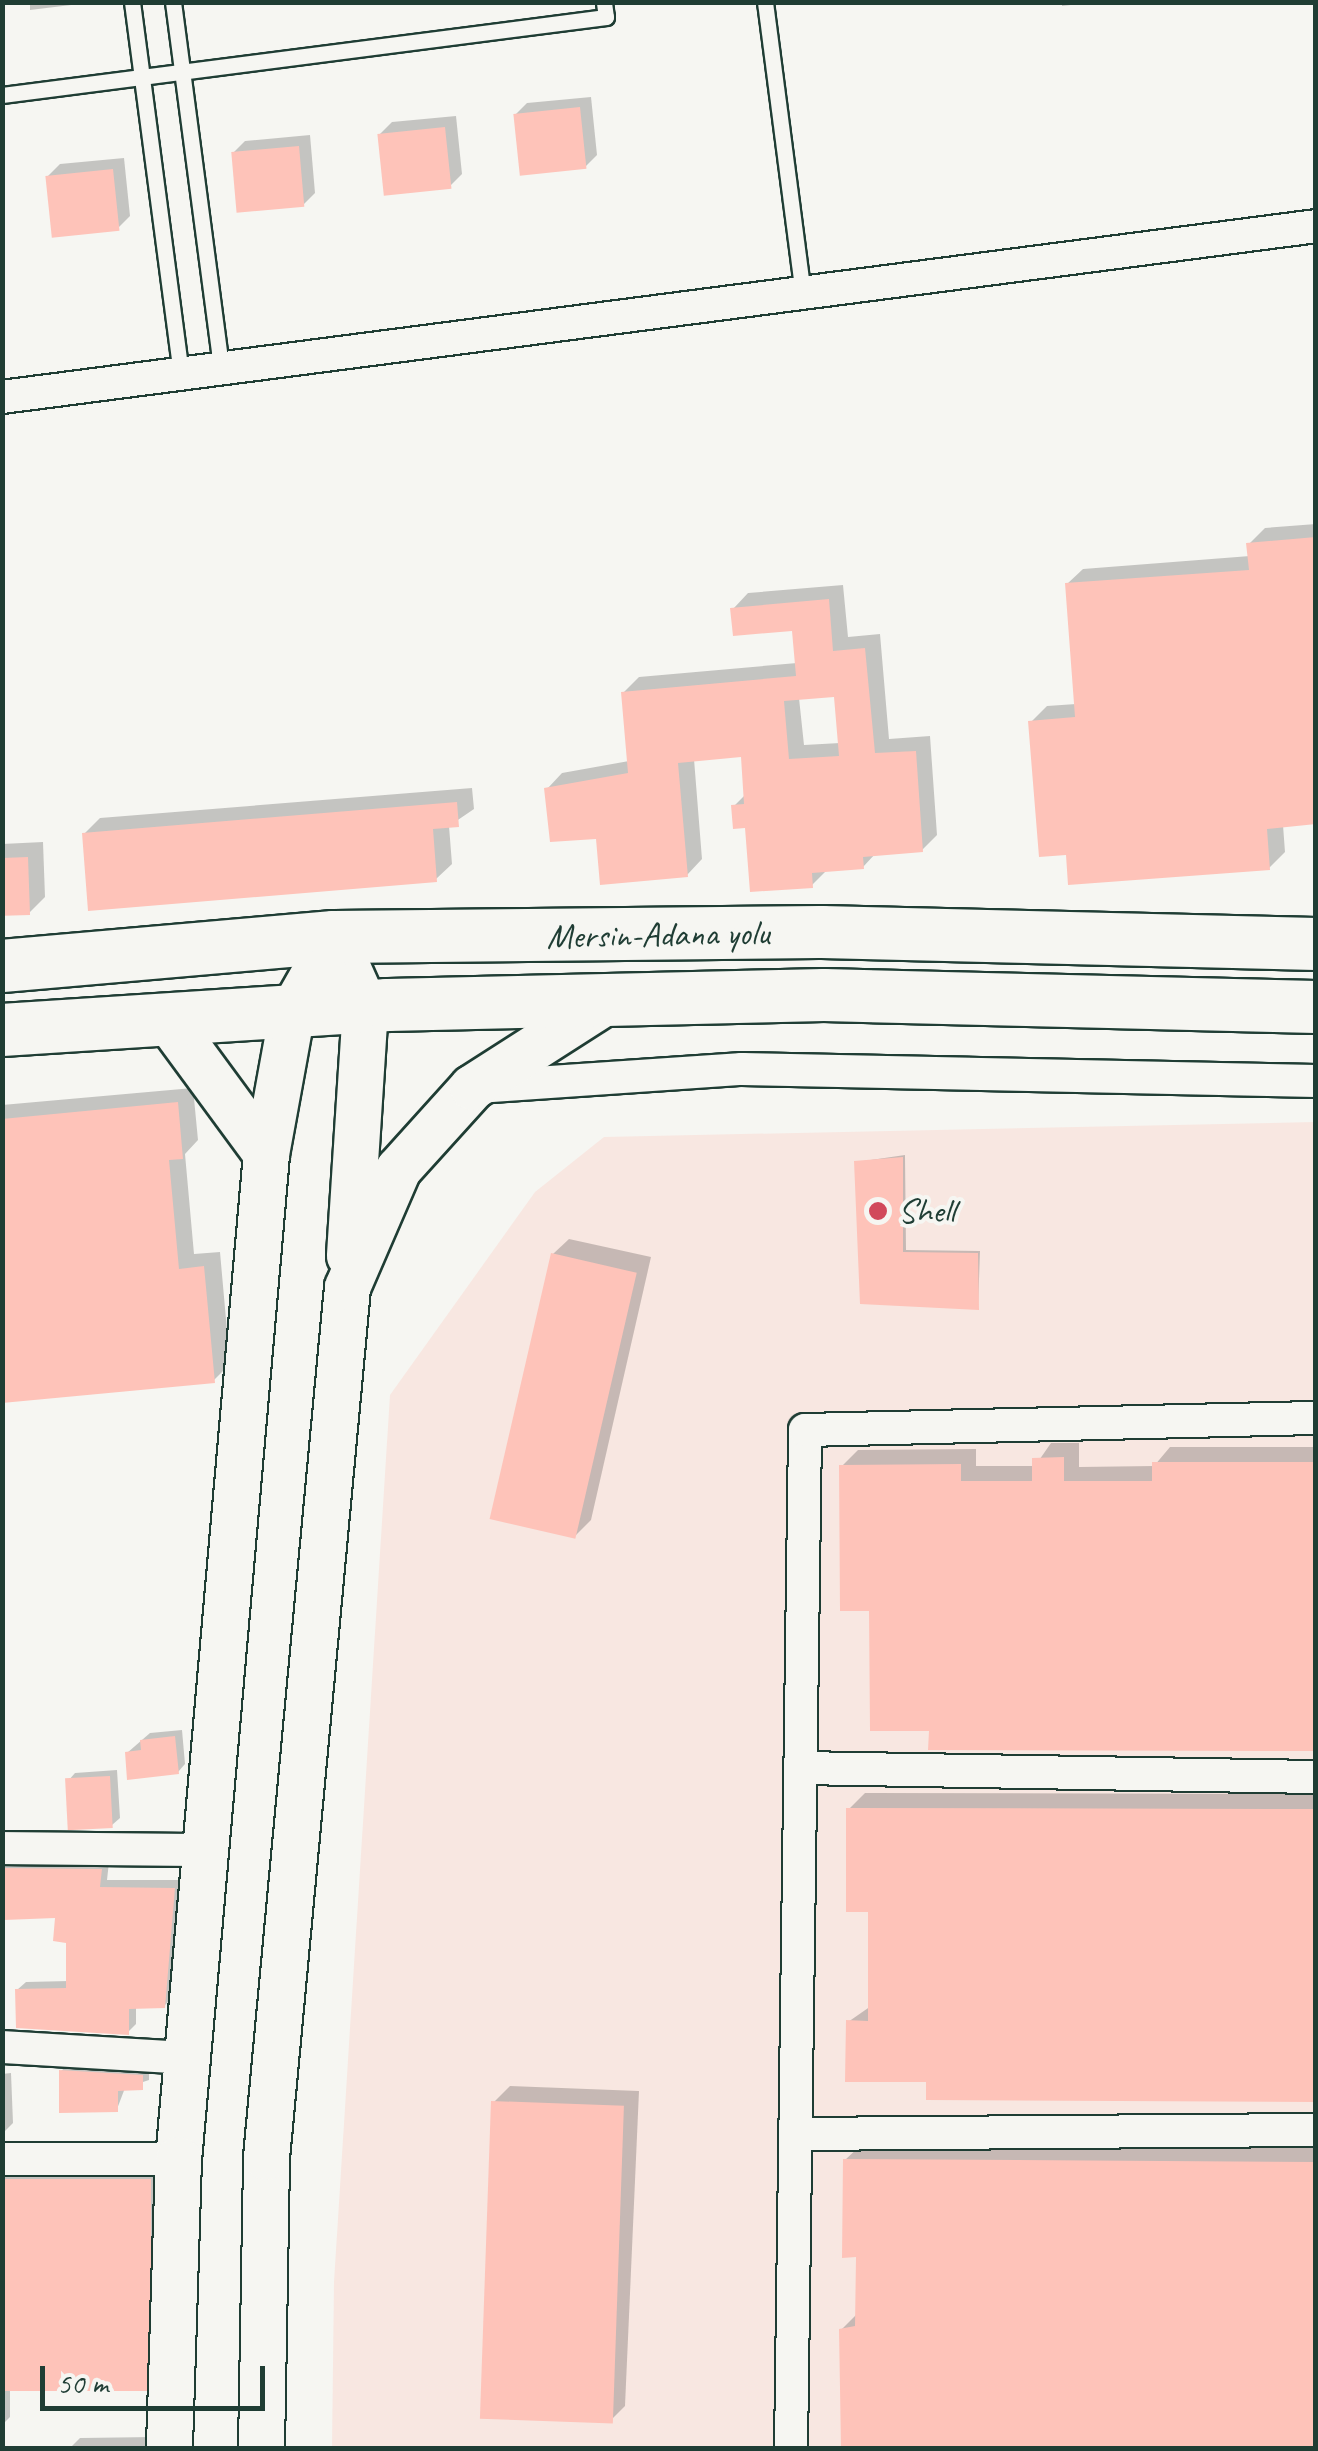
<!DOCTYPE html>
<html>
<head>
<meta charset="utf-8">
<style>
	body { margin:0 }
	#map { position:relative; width:1318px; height:2451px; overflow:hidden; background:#f6f6f2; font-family:Caveat,sans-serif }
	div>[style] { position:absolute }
	.built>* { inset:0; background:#f8e7e1 }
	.shadow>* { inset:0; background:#0003 }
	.building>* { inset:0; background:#fec3b9; transform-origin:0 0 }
	.roads { filter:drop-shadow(2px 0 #1f3d34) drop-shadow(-2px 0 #1f3d34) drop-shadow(0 2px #1f3d34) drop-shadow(0 -2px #1f3d34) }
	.service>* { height:15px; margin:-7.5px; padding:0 7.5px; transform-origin:7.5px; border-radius:7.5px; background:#f6f6f2 }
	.minor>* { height:32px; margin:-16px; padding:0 16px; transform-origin:16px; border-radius:16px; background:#f6f6f2 }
	.secondary>* { height:45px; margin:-22.5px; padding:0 22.5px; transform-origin:22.5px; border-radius:22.5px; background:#f6f6f2 }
	.trunk>* { height:52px; margin:-26px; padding:0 26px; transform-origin:26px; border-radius:26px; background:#f6f6f2 }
	.dots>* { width:28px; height:28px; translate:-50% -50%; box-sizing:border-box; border:5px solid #f6f6f2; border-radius:50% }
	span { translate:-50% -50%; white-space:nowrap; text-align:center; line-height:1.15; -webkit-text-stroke:8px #f6f6f2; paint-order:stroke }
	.street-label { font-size:35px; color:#1f3d34 }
	.poi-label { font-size:35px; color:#1f3d34 }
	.left { translate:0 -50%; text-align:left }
	.frame { position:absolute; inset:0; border:5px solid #1f3d34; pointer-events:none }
	.scale { position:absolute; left:40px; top:2366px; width:225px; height:45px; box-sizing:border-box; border:5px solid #1f3d34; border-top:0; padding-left:12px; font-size:30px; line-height:35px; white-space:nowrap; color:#1f3d34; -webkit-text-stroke:8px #f6f6f2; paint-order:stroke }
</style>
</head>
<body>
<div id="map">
	<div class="built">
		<div style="clip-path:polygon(1315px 1122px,1315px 2448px,332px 2448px,334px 2282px,390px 1395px,535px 1192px,604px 1137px)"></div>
	</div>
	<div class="shadow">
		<div style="clip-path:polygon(30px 2px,96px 2px,30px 10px)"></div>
		<div style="clip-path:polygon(1062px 2px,1097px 2px,1062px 6px)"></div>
		<div style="clip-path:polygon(591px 97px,597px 155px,585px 167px,515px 115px,527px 103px)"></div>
		<div style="clip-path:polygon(456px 116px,462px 174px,450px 186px,380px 134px,392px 122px)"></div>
		<div style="clip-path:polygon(310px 135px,315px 193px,303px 205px,233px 153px,245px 141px)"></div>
		<div style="clip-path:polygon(124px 158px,130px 216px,118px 228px,48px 176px,60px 164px)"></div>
		<div style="clip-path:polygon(1316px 524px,1316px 822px,1283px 825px,1285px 852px,1269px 868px,1068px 853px,1031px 722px,1047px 706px,1076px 704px,1067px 584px,1083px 569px,1250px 556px,1249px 544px,1265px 528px)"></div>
		<div style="clip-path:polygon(evenodd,843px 585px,848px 637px,880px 634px,889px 739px,930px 736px,937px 835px,922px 850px,876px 853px,863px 867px,828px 869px,812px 885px,734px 806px,746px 794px,743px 755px,694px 759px,702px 859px,687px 875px,598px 836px,547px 789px,562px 773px,629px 761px,623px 693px,639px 677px,797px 663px,794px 628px,733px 609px,748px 593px,843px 585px,836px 694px,840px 743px,804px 745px,799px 698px,836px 694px)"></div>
		<div style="clip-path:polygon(472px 788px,474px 809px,449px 826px,452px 864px,436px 879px,84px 834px,100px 818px)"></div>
		<div style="clip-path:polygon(43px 842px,45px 897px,29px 913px,2px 914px,2px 844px)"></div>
		<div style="clip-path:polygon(193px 1088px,198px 1140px,185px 1154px,194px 1254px,220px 1252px,230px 1364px,214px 1380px,2px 1400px,2px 1105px)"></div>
		<div style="clip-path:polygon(905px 1155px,906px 1250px,980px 1251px,978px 1308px,862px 1301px,857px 1162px)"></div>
		<div style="clip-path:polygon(569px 1239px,651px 1257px,591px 1520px,575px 1536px,553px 1254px)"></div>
		<div style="clip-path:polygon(1051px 1443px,1079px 1443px,1079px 1467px,1154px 1466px,1170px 1447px,1316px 1447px,1316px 1748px,931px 1729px,872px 1609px,842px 1466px,858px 1450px,976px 1449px,976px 1466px,1035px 1466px)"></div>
		<div style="clip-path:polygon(182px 1730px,185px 1764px,178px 1772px,127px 1753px,150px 1733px)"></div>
		<div style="clip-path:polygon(117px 1770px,120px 1818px,112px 1825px,68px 1781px,75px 1773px)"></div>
		<div style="clip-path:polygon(865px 1793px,1316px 1794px,1316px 2099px,928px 2080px,848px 2022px,871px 2006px,871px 1909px,849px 1809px)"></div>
		<div style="clip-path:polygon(2px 1860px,109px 1862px,107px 1880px,182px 1880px,172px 1998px,164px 2006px,136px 2006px,136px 2024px,128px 2032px,17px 1990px,26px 1982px,69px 1981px,68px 1941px,58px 1916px,2px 1917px)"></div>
		<div style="clip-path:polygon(69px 2064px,149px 2069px,149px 2080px,125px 2088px,117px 2109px,61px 2071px)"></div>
		<div style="clip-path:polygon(11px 2073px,13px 2123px,2px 2134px,2px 2074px)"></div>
		<div style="clip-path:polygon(510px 2086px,639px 2091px,625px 2406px,609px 2422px,494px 2102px)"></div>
		<div style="clip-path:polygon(861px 2145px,1316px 2147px,1316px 2445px,843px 2448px,841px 2330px,858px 2313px,859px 2254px,845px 2160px)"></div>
		<div style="clip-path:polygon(2px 2156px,165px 2165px,158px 2375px,143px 2390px,10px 2390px,10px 2417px,2px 2425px)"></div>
		<div style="clip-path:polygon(154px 2437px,154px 2448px,70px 2448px,80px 2438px)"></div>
	</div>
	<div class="building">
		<div style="left:580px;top:107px;width:62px;height:67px;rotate:84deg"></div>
		<div style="left:445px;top:127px;width:62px;height:68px;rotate:84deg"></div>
		<div style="left:299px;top:146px;width:61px;height:68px;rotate:85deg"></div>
		<div style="left:113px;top:169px;width:62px;height:68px;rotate:84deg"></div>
		<div style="clip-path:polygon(1316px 537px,1316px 824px,1267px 829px,1270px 870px,1068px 885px,1066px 855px,1039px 857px,1028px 721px,1075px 717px,1065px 583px,1249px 570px,1246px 543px)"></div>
		<div style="clip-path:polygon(evenodd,829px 599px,833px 651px,865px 648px,875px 753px,916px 751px,923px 852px,863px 857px,864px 869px,812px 873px,813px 888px,750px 892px,745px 828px,733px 829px,731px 805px,744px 804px,741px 757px,678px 763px,688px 877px,600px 885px,596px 839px,550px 842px,544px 788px,628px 773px,621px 692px,796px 676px,792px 631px,733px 636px,730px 608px,829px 599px,834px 697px,839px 756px,789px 759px,784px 701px,834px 697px)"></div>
		<div style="clip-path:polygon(457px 802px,459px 827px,433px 829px,437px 882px,88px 911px,82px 833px)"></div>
		<div style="left:28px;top:857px;width:58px;height:26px;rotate:88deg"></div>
		<div style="clip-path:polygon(178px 1102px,183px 1159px,169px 1160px,179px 1269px,204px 1266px,215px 1383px,2px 1403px,2px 1119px)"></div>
		<div style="clip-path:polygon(903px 1157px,903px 1252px,978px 1253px,979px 1310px,860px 1304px,854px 1161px)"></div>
		<div style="left:551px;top:1253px;width:88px;height:273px;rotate:13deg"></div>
		<div style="clip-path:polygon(1064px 1457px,1064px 1481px,1152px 1481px,1152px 1462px,1316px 1462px,1316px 1751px,928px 1750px,929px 1731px,870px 1731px,869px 1611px,840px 1611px,839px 1465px,961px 1464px,961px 1481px,1032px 1481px,1032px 1458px)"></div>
		<div style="clip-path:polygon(175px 1736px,179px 1774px,127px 1780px,125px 1752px,141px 1750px,140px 1740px)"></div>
		<div style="left:110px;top:1776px;width:52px;height:45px;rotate:87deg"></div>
		<div style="clip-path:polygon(846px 1808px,1316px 1809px,1316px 2102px,926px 2100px,926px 2082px,845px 2082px,846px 2020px,868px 2021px,868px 1912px,846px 1912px)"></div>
		<div style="clip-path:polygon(3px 1868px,102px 1869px,100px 1887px,175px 1888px,165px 2008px,129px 2009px,129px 2035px,16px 2028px,15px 1989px,66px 1988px,66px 1943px,53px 1941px,55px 1918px,4px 1920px)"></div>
		<div style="clip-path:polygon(59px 2070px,143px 2075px,143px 2090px,118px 2091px,118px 2112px,59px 2113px)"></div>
		<div style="left:491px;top:2101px;width:133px;height:318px;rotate:2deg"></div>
		<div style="clip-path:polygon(843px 2159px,1316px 2162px,1316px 2448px,841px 2448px,839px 2329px,855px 2326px,856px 2257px,842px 2258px)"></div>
		<div style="left:2px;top:2179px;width:149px;height:212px"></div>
	</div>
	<div class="roads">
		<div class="service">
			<div style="left:132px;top:2px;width:375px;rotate:82.5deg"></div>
			<div style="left:173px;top:2px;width:370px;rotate:82.5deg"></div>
			<div style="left:765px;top:2px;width:293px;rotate:82.6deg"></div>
			<div style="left:2px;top:95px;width:609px;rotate:-7.36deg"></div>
			<div style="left:606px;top:17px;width:15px;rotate:-98deg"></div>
		</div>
		<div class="minor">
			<div style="left:2px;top:397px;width:1325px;rotate:-7.41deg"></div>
			<div style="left:477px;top:1087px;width:266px;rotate:-3.9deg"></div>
			<div style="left:742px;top:1069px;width:574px;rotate:1.2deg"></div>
			<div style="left:800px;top:1768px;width:516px;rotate:1deg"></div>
			<div style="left:2px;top:1848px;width:201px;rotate:0.6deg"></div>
			<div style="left:2px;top:2047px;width:184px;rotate:3.4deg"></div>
			<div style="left:795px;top:2134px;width:521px;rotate:-0.44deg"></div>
			<div style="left:2px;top:2159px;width:176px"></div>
			<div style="left:791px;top:2448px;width:1018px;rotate:-89.21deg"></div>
			<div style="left:805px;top:1430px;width:511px;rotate:-1.35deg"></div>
		</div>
		<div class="secondary">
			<div style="left:334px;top:937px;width:77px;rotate:66.1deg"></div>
			<div style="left:365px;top:1007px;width:249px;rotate:93.7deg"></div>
			<div style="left:167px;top:1019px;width:167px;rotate:53.7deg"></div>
			<div style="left:266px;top:1154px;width:1009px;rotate:95deg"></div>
			<div style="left:178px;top:2159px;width:289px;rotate:91.8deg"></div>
			<div style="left:266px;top:1154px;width:145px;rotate:-79.7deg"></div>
			<div style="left:292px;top:1011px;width:85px;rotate:-60.4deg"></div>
			<div style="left:261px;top:2448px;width:291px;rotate:-89deg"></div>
			<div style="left:266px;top:2157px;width:874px;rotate:-84.68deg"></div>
			<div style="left:347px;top:1287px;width:129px;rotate:-66.6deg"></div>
			<div style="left:398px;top:1169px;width:110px;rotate:-47.9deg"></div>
			<div style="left:472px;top:1087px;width:161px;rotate:-32.6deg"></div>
		</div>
		<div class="trunk">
			<div style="left:2px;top:966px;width:333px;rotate:-5deg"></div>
			<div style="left:334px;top:937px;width:488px;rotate:-0.6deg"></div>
			<div style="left:822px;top:932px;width:494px;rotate:1.4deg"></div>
			<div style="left:2px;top:1030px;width:387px;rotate:-3.7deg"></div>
			<div style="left:388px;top:1005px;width:436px;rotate:-1.3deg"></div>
			<div style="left:824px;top:995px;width:492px;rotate:1.4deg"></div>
		</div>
	</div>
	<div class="dots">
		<div style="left:878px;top:1211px;background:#d1495b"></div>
	</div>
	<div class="street-label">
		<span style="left:658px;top:935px;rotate:-1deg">Mersin-Adana yolu</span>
	</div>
	<div class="poi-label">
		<span class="left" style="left:898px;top:1211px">Shell</span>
	</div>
	<div class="frame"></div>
	<div class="scale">50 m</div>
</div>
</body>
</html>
